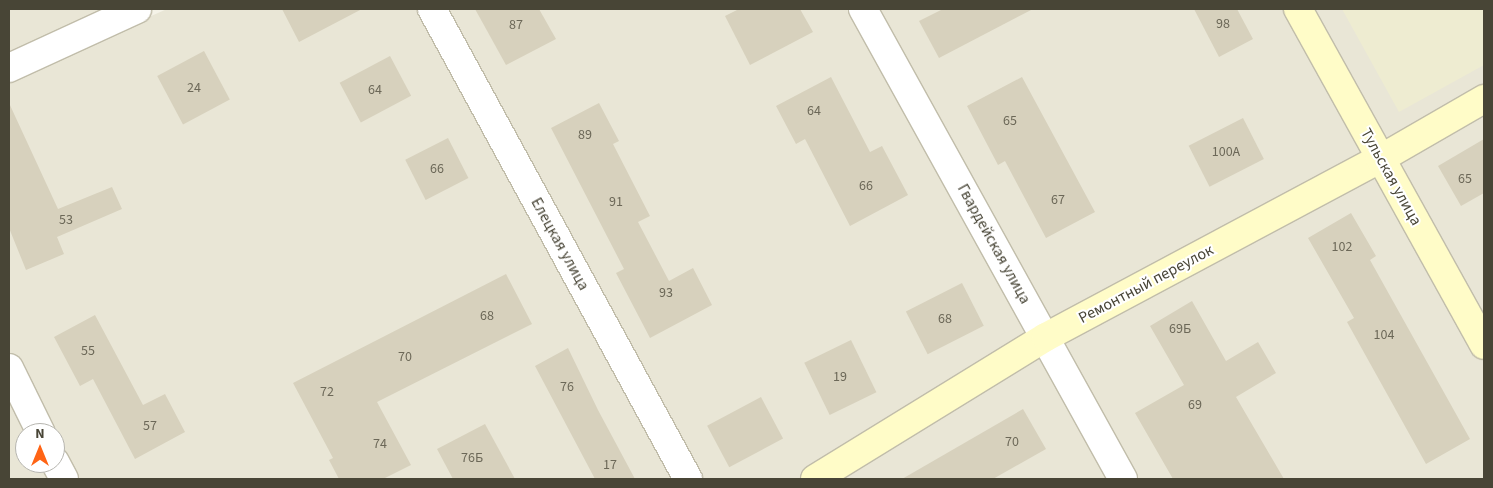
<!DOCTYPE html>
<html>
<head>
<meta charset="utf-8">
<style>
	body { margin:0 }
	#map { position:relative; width:1493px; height:488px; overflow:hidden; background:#f5f3e8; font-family:"Source Sans 3",sans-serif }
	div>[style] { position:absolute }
	.residential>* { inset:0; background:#e9e6d6 }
	.education>* { inset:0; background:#eeecd1 }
	.building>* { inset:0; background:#d7d1bd; transform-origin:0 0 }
	.roads { filter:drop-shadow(1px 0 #c1bdaa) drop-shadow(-1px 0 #c1bdaa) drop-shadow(0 1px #c1bdaa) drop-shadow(0 -1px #c1bdaa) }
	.street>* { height:28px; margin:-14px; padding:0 14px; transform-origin:14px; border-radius:14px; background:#fff }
	.secondary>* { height:28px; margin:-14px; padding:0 14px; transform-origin:14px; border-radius:14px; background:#fffcc8 }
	span { translate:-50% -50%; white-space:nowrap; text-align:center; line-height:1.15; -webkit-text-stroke:4px #fff; paint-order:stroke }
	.number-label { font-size:14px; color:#6c6858 }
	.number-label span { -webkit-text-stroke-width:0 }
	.street-label { font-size:16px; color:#484536 }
	.frame { position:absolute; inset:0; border:10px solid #484536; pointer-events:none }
	.north { position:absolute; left:15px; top:423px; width:50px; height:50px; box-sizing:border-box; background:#fff; border:1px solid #b6b5af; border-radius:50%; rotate:0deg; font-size:14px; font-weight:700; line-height:20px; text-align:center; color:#484536 }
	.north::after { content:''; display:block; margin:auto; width:18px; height:22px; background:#ff6415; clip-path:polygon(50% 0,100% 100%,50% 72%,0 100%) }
</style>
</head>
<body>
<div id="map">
	<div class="residential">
		<div style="clip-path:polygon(9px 9px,119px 9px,9px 61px)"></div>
		<div style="clip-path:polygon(evenodd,167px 9px,1484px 9px,1484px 479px,9px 479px,9px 79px,167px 9px,25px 433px,55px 433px,55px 463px,25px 463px,25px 433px)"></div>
	</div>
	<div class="education">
		<div style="clip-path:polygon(1342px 9px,1484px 9px,1484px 65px,1399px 112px)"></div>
	</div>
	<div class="building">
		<div style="clip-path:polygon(282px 9px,362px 9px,299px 42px)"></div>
		<div style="clip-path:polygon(475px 9px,539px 9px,556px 39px,506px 65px)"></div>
		<div style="clip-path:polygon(739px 9px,800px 9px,813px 32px,750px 65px,725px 16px)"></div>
		<div style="clip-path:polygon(943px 9px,1033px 9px,939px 58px,919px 21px)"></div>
		<div style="clip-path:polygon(1194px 9px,1237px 9px,1253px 39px,1219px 57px)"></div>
		<div style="left:204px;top:51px;width:55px;height:53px;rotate:62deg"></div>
		<div style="left:390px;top:56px;width:45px;height:57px;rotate:62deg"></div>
		<div style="clip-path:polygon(831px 77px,870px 152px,882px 146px,908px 195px,850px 226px,805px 139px,796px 144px,776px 106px)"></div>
		<div style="clip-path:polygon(1022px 77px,1095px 212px,1046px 238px,1005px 161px,998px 165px,967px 106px)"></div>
		<div style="clip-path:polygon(9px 103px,58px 209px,112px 187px,122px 209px,57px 237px,64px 254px,26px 270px,9px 228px)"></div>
		<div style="clip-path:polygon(599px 103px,619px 141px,613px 144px,650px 216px,638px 222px,669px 281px,693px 268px,712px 305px,650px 338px,616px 273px,624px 269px,551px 128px)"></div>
		<div style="left:1243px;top:118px;width:46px;height:61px;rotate:63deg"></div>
		<div style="left:448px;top:138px;width:45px;height:48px;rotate:63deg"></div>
		<div style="clip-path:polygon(1484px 139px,1484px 193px,1461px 206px,1438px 166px)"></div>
		<div style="clip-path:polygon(1351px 213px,1376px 256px,1370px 260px,1470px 439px,1426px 464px,1347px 322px,1354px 318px,1308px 238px)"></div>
		<div style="clip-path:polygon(506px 274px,532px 324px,377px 402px,411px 465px,383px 479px,339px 479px,329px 460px,333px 458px,293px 383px)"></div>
		<div style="left:962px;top:283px;width:48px;height:63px;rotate:63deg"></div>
		<div style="clip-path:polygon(1192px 301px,1226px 361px,1258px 342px,1276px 373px,1236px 397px,1284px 479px,1173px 479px,1135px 413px,1184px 385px,1150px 326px)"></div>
		<div style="clip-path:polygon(95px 315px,143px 405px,165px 394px,185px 432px,135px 459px,93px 379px,80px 386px,54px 337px)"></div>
		<div style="left:851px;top:340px;width:58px;height:52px;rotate:64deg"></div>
		<div style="clip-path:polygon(568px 348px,598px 410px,635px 479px,595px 479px,535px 366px)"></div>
		<div style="left:761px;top:397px;width:47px;height:61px;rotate:62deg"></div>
		<div style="clip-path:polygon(1023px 409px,1046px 449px,993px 479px,902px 479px)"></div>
		<div style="clip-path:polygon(485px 424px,515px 479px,453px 479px,437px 449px)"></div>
	</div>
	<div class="roads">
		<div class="street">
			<div style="left:432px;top:9px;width:535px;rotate:61.42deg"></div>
			<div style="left:863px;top:9px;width:537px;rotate:61.05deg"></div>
			<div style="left:9px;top:68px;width:141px;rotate:-24.7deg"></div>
			<div style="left:9px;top:368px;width:72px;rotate:63.8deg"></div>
			<div style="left:55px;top:462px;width:19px;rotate:62deg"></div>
		</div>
		<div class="secondary">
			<div style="left:1298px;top:9px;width:384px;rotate:61deg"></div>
			<div style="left:815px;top:479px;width:271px;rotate:-31.6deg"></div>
			<div style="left:1046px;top:337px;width:378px;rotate:-28.1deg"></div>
			<div style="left:1380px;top:159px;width:120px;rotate:-30deg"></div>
		</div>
	</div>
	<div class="number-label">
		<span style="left:1223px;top:24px">98</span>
		<span style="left:516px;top:25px">87</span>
		<span style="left:194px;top:88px">24</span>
		<span style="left:375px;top:90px">64</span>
		<span style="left:814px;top:111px">64</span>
		<span style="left:1010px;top:121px">65</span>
		<span style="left:585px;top:135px">89</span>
		<span style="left:1226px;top:152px">100А</span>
		<span style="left:437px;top:169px">66</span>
		<span style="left:1465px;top:179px">65</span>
		<span style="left:866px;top:186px">66</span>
		<span style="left:1058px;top:200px">67</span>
		<span style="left:616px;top:202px">91</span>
		<span style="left:66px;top:220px">53</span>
		<span style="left:1342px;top:247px">102</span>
		<span style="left:666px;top:293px">93</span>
		<span style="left:487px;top:316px">68</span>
		<span style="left:945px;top:319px">68</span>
		<span style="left:1180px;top:329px">69Б</span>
		<span style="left:1384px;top:335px">104</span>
		<span style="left:88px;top:351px">55</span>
		<span style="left:405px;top:357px">70</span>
		<span style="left:840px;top:377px">19</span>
		<span style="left:567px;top:387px">76</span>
		<span style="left:327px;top:392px">72</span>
		<span style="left:1195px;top:405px">69</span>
		<span style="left:150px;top:426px">57</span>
		<span style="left:1012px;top:442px">70</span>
		<span style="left:380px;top:444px">74</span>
		<span style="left:472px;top:458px">76Б</span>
		<span style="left:610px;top:465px">17</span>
	</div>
	<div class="street-label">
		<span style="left:1391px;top:177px;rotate:61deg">Тульская улица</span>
		<span style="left:560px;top:244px;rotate:61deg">Елецкая улица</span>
		<span style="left:994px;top:244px;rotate:61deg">Гвардейская улица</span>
		<span style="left:1146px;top:284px;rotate:-28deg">Ремонтный переулок</span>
	</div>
	<div class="frame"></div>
	<div class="north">N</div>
</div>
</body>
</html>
